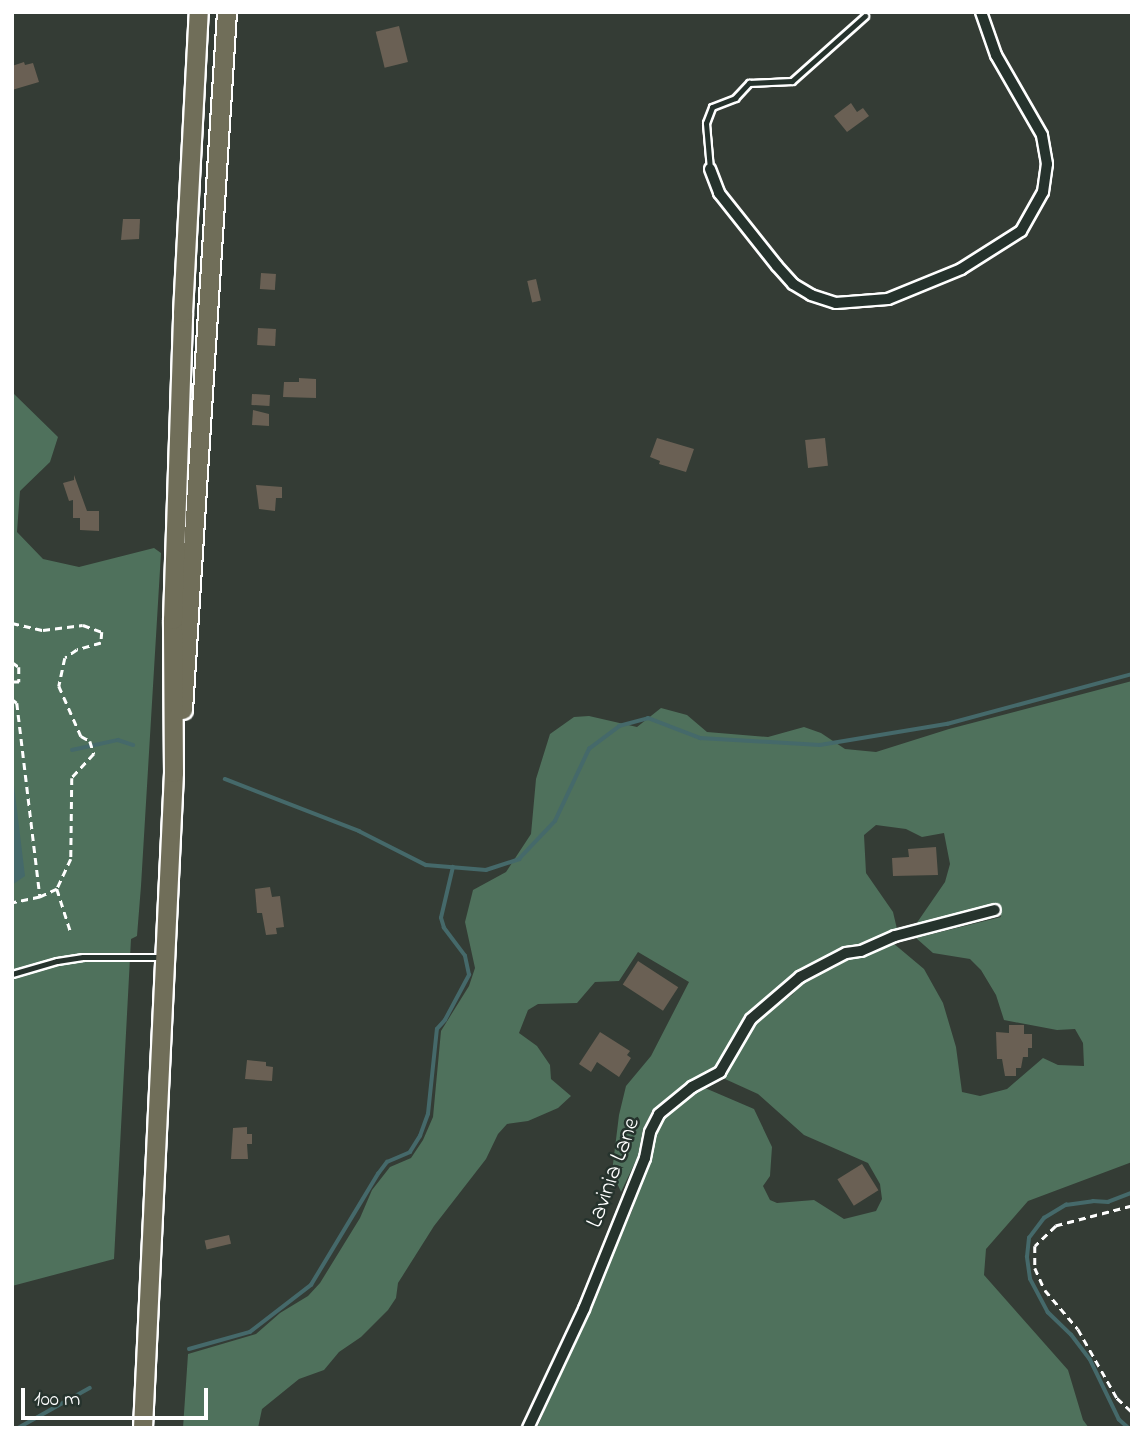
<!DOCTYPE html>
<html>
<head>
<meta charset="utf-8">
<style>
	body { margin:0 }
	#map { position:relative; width:1144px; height:1440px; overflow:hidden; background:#343c35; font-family:"Indie Flower",sans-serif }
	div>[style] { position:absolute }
	.green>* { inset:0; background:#4f715c }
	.water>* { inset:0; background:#45696a }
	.stream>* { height:3.5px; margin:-1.75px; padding:0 1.75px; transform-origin:1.75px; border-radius:1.75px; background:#45696a }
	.building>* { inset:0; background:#6a6054; transform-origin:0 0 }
	.path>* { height:2.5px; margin-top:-1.25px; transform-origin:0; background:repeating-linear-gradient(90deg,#fff 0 7px,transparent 0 12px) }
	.roads { filter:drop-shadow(2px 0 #fff) drop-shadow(-2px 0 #fff) drop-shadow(0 2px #fff) drop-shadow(0 -2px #fff) }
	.service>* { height:5px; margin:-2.5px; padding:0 2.5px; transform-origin:2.5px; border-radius:2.5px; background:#26332d }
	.minor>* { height:10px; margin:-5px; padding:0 5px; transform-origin:5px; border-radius:5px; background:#26332d }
	.trunk>* { height:18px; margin:-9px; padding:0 9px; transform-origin:9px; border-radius:9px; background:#706e59 }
	span { translate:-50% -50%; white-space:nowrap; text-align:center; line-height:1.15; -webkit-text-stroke:5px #26332d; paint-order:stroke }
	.street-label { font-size:24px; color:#fff }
	.frame { position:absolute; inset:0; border:14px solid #fff; pointer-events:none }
	.scale { position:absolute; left:21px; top:1388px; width:187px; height:32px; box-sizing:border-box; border:4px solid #fff; border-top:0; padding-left:9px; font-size:21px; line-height:24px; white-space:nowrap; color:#fff; -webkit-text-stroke:5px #26332d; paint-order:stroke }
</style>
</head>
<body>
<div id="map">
	<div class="green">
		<div style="clip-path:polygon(12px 392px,58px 437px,50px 462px,20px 491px,17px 532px,43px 559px,79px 567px,154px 548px,161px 553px,141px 886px,137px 936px,131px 939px,114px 1259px,12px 1286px)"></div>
		<div style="clip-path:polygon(1132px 681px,1132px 1162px,1028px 1201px,986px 1249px,984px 1275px,1068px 1370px,1083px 1420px,1089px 1428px,537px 1428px,632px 1211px,662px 1118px,693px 1093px,705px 1088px,754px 1109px,772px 1147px,770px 1176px,763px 1186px,770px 1200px,777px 1203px,814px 1200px,844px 1219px,876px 1211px,882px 1199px,880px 1184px,868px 1163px,804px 1135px,758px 1094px,725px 1079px,723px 1072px,753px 1023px,792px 995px,804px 981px,834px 968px,849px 958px,858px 958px,893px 943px,924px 969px,943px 1003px,956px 1047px,962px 1092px,980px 1096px,1007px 1089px,1043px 1058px,1058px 1065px,1084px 1066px,1083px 1043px,1075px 1029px,1057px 1030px,1004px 1020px,996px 995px,981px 970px,970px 959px,933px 953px,916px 938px,1001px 917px,998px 904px,914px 927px,945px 882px,950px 864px,944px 833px,922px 837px,906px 829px,876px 825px,864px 835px,866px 873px,893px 912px,897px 929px,834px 956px,787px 984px,746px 1015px,717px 1065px,685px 1084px,652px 1111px,643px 1129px,638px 1156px,621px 1192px,612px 1172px,619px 1115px,626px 1086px,651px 1056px,689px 982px,638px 952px,619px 981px,595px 982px,577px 1003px,538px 1004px,528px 1010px,519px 1033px,537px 1046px,550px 1065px,551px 1079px,571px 1096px,558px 1108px,528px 1121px,507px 1124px,498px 1134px,486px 1159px,434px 1226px,398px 1283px,396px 1298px,388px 1310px,361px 1337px,339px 1352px,324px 1370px,299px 1379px,262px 1409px,258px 1428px,183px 1428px,188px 1354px,256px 1334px,280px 1313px,308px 1296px,320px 1283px,360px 1218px,372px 1190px,390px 1167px,411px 1158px,423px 1140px,433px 1117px,441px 1031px,469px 986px,475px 968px,465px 922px,473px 890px,506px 872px,531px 834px,536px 779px,550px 734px,574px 717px,589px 716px,637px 727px,661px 708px,687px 715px,707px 732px,768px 737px,804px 727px,821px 733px,845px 749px,876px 752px,949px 729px)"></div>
	</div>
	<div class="water">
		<div style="clip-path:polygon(12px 769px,25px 876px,12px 885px)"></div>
	</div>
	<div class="stream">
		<div style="left:72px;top:750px;width:47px;rotate:-12.3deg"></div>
		<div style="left:118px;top:740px;width:16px;rotate:18deg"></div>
		<div style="left:225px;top:779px;width:144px;rotate:21.2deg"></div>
		<div style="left:359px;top:831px;width:75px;rotate:26.9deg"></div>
		<div style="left:426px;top:865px;width:60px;rotate:4.8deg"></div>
		<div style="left:486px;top:870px;width:35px;rotate:-18deg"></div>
		<div style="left:519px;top:859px;width:52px;rotate:-46.5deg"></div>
		<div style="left:555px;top:821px;width:80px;rotate:-64.7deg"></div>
		<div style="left:589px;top:749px;width:38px;rotate:-37deg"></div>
		<div style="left:619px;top:726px;width:30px;rotate:-15deg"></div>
		<div style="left:648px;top:718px;width:56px;rotate:21deg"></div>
		<div style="left:700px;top:738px;width:120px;rotate:3.3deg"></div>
		<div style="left:820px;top:745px;width:129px;rotate:-9.4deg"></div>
		<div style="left:947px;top:724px;width:192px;rotate:-15.1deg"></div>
		<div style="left:189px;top:1349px;width:63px;rotate:-15.6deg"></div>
		<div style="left:250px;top:1332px;width:77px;rotate:-37.6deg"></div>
		<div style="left:311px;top:1285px;width:130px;rotate:-58.9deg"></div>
		<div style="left:378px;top:1174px;width:15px;rotate:-53deg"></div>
		<div style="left:387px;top:1162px;width:25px;rotate:-23deg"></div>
		<div style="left:410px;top:1152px;width:19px;rotate:-58deg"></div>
		<div style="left:420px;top:1136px;width:23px;rotate:-70deg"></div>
		<div style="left:428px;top:1114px;width:85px;rotate:-84deg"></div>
		<div style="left:437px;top:1029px;width:12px;rotate:-48deg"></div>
		<div style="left:445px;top:1020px;width:51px;rotate:-61.9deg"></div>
		<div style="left:469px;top:975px;width:19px;rotate:-102deg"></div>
		<div style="left:465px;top:956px;width:35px;rotate:-127deg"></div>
		<div style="left:444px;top:928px;width:10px;rotate:-107deg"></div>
		<div style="left:441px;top:918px;width:52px;rotate:-76.8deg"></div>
		<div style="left:18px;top:1428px;width:82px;rotate:-29.1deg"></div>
		<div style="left:1128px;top:1428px;width:12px;rotate:-138deg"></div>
		<div style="left:1119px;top:1420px;width:67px;rotate:-115.8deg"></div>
		<div style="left:1090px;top:1360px;width:31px;rotate:-127deg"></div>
		<div style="left:1071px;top:1335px;width:32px;rotate:-136deg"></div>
		<div style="left:1048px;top:1313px;width:38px;rotate:-118deg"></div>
		<div style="left:1030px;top:1279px;width:22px;rotate:-98deg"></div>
		<div style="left:1027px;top:1257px;width:19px;rotate:-84deg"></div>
		<div style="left:1029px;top:1238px;width:25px;rotate:-53deg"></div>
		<div style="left:1044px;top:1218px;width:26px;rotate:-31deg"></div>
		<div style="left:1066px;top:1205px;width:27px;rotate:-8deg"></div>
		<div style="left:1093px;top:1201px;width:15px;rotate:4deg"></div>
		<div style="left:1108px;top:1202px;width:26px;rotate:-21deg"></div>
	</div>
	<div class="building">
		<div style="left:399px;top:26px;width:37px;height:24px;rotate:76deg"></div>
		<div style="clip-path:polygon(24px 62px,25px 65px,33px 63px,39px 82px,12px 90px,12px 66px)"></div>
		<div style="clip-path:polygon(851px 103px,857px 112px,863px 108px,869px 116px,847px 132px,834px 116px)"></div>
		<div style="clip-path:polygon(123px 219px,140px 219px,139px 239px,121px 240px)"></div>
		<div style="left:261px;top:273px;width:15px;height:16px;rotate:4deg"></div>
		<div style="left:536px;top:279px;width:22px;height:9px;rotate:77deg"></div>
		<div style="left:258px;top:328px;width:18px;height:17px;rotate:3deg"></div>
		<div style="clip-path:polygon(299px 378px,316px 379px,316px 398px,283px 397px,284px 382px,299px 382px)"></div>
		<div style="left:252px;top:394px;width:18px;height:11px;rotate:3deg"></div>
		<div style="clip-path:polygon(253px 410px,269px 414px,269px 426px,252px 425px)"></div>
		<div style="clip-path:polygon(657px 438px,694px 449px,686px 472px,659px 464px,660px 461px,650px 457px)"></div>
		<div style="left:825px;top:438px;width:28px;height:20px;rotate:84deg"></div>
		<div style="clip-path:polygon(74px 475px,87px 511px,99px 511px,99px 531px,80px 530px,80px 518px,73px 518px,73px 500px,69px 501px,63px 483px,74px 480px)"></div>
		<div style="clip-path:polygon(256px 485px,282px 487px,282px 498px,276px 498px,275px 511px,259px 509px)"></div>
		<div style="clip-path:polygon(936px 847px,938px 875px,893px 876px,892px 858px,909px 857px,908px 849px)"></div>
		<div style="clip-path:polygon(270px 887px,272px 897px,280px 896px,284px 927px,276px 928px,277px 934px,266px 935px,262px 913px,257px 913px,255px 889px)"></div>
		<div style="left:638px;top:961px;width:48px;height:28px;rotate:33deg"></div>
		<div style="clip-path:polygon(1009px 1025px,1024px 1025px,1024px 1034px,1032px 1034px,1032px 1048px,1028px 1048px,1028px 1057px,1023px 1057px,1021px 1068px,1016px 1068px,1016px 1076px,1005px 1076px,1002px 1059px,997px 1059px,996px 1032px,1009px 1033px)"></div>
		<div style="clip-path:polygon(600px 1032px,630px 1051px,627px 1055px,631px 1058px,619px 1077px,597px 1062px,591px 1072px,579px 1064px)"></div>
		<div style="clip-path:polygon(247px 1060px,266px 1062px,266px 1066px,273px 1067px,272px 1081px,245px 1079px)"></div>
		<div style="clip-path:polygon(247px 1127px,247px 1134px,252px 1134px,252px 1144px,247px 1144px,248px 1159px,231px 1159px,233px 1128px)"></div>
		<div style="left:862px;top:1164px;width:31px;height:29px;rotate:58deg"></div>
		<div style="left:229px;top:1235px;width:9px;height:25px;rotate:77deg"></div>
	</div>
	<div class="path">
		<div style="left:12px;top:623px;width:32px;rotate:13deg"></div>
		<div style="left:43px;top:630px;width:40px;rotate:-7.1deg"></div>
		<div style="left:83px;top:625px;width:20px;rotate:20deg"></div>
		<div style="left:102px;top:632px;width:11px;rotate:95deg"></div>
		<div style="left:101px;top:643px;width:25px;rotate:164deg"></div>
		<div style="left:77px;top:650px;width:14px;rotate:146deg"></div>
		<div style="left:65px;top:658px;width:29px;rotate:102deg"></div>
		<div style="left:59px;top:686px;width:55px;rotate:66.3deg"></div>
		<div style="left:81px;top:736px;width:10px;rotate:29deg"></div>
		<div style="left:90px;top:741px;width:14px;rotate:73deg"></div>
		<div style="left:94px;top:754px;width:33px;rotate:133deg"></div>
		<div style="left:72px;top:778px;width:81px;rotate:90.7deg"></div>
		<div style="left:71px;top:859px;width:33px;rotate:115deg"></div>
		<div style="left:57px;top:889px;width:19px;rotate:155deg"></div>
		<div style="left:12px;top:662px;width:9px;rotate:36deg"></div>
		<div style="left:19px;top:667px;width:15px;rotate:90deg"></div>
		<div style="left:19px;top:682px;width:7px;rotate:180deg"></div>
		<div style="left:12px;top:699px;width:6px;rotate:39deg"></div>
		<div style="left:17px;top:703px;width:195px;rotate:83.2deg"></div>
		<div style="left:40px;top:897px;width:29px;rotate:168deg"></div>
		<div style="left:57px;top:889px;width:46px;rotate:72.3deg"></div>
		<div style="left:1132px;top:1206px;width:79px;rotate:165.3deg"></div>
		<div style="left:1056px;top:1226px;width:29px;rotate:136deg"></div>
		<div style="left:1035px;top:1246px;width:22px;rotate:90deg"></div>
		<div style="left:1035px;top:1268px;width:24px;rotate:66deg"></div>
		<div style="left:1045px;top:1290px;width:51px;rotate:49.8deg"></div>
		<div style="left:1078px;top:1329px;width:79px;rotate:60.5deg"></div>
		<div style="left:1117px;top:1398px;width:21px;rotate:43deg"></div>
	</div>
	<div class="roads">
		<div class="service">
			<div style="left:710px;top:169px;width:46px;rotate:-95deg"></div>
			<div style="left:706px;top:123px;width:17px;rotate:-69deg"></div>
			<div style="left:712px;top:107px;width:25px;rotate:-21deg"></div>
			<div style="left:735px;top:98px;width:21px;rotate:-47deg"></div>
			<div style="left:749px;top:83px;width:43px;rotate:-2.7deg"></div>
			<div style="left:792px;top:81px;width:98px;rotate:-41.7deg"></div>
			<div style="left:12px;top:974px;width:47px;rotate:-16.1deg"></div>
			<div style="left:57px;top:961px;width:26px;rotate:-9deg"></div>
			<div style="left:83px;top:957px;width:78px"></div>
		</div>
		<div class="minor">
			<div style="left:710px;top:169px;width:26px;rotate:69deg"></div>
			<div style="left:719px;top:193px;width:93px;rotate:51.5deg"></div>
			<div style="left:777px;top:266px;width:24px;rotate:48deg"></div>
			<div style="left:793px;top:284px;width:21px;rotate:31deg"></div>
			<div style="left:811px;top:295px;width:26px;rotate:18deg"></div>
			<div style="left:836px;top:303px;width:52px;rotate:-4.4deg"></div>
			<div style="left:888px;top:299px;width:79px;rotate:-22.3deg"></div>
			<div style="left:961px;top:269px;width:71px;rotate:-32.3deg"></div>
			<div style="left:1021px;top:231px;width:45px;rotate:-60.6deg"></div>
			<div style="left:1043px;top:192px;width:28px;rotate:-82deg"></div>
			<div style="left:1047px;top:164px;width:29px;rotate:-100deg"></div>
			<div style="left:1042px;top:135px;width:92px;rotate:-119.9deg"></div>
			<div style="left:996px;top:55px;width:46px;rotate:-109.2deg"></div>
			<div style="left:528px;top:1428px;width:132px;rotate:-64.8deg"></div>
			<div style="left:584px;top:1309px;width:163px;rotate:-68deg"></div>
			<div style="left:645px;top:1158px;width:26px;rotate:-79deg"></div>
			<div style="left:650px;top:1132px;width:20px;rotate:-63deg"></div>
			<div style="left:659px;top:1114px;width:43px;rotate:-39.3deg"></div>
			<div style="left:692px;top:1087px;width:32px;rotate:-28deg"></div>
			<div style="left:720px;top:1072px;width:61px;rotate:-59.7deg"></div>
			<div style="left:751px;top:1019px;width:65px;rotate:-40.6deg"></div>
			<div style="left:800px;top:977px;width:52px;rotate:-27.6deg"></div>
			<div style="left:846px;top:953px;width:15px;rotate:-8deg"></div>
			<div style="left:861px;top:951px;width:37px;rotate:-24deg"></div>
			<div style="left:895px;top:936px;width:103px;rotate:-14.6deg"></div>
		</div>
		<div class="trunk">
			<div style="left:183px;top:710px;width:699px;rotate:-86.39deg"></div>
			<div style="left:143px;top:1428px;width:656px;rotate:-87.29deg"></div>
			<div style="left:174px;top:773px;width:153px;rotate:-90.4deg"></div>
			<div style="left:173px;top:620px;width:307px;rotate:-88.1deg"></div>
			<div style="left:183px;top:313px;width:301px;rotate:-87deg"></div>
		</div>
	</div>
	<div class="street-label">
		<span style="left:614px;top:1173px;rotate:-70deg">Lavinia Lane</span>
	</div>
	<div class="frame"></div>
	<div class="scale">100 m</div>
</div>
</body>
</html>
